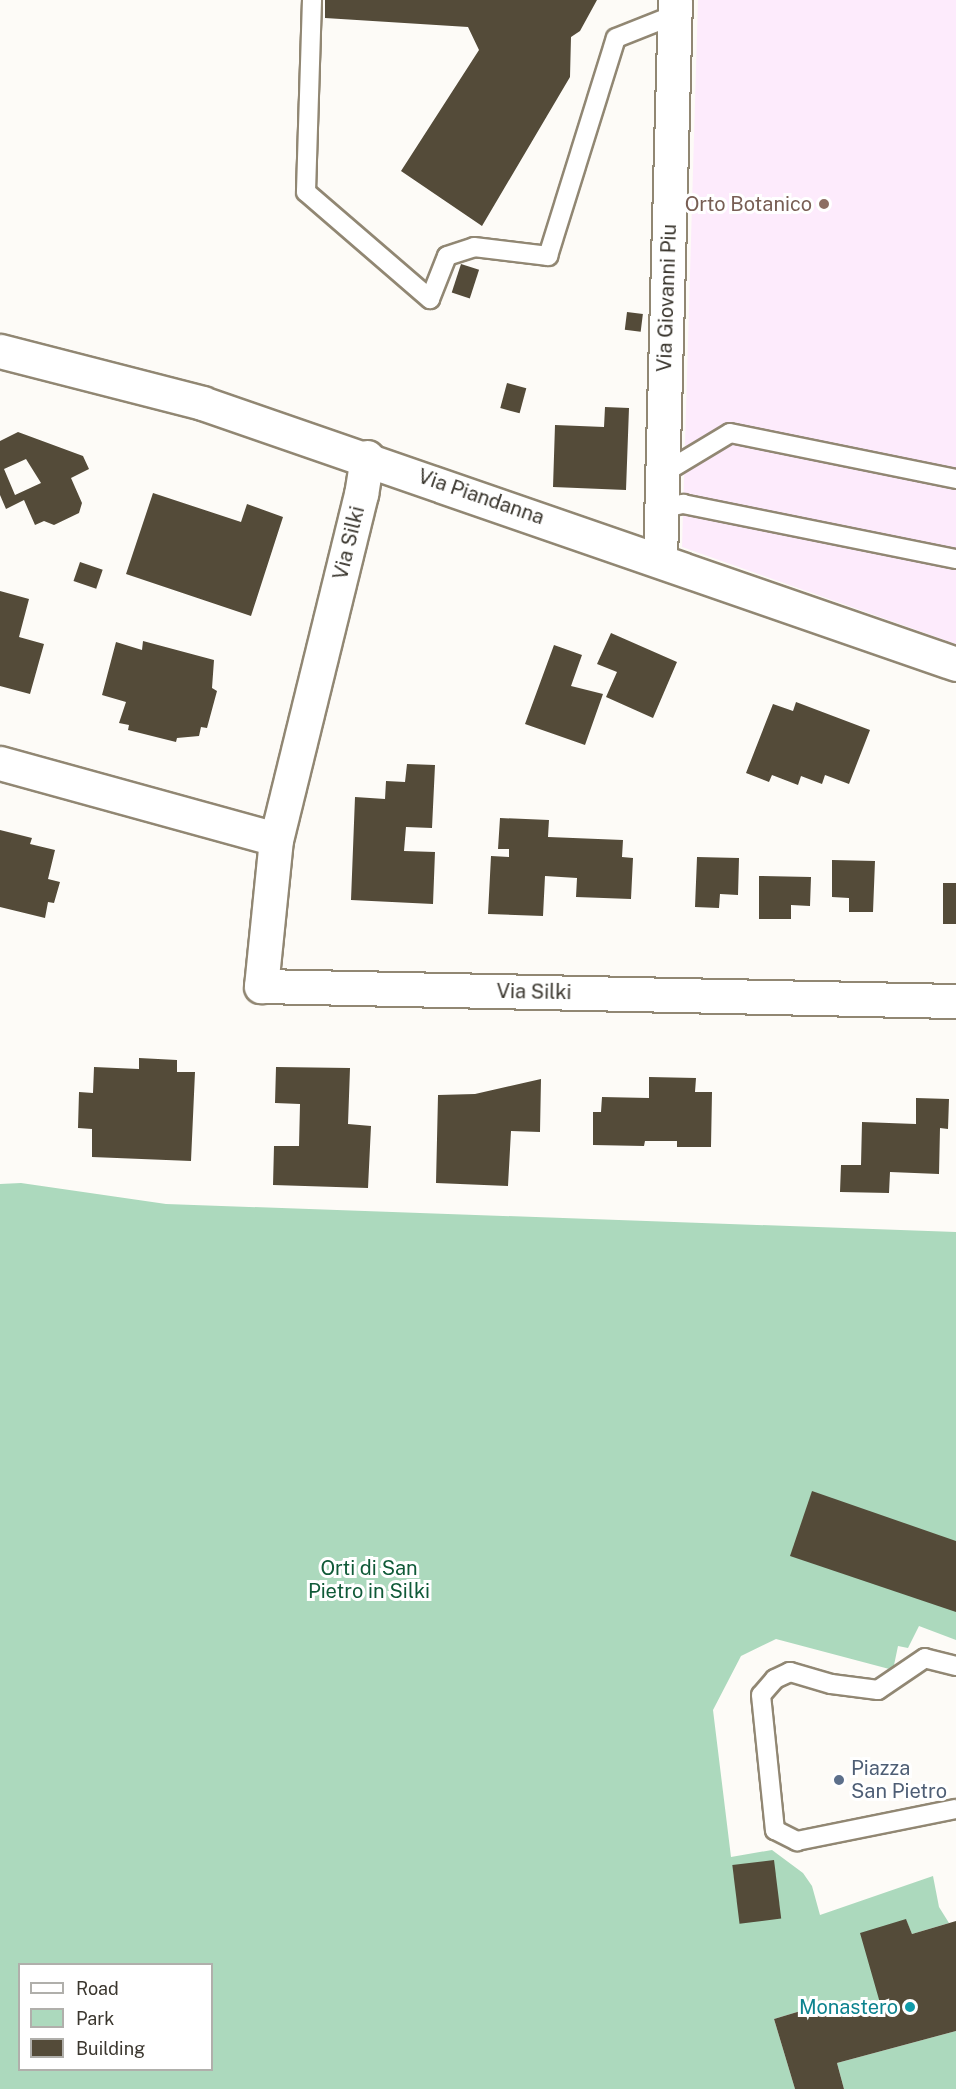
<!DOCTYPE html>
<html>
<head>
<meta charset="utf-8">
<style>
	body { margin:0 }
	#map { position:relative; width:956px; height:2089px; overflow:hidden; background:#fdfbf7; font-family:"Public Sans",sans-serif }
	div>[style] { position:absolute }
	.education>* { inset:0; background:#fdebfc }
	.green>* { inset:0; background:#acd9bd }
	.building>* { inset:0; background:#544b39; transform-origin:0 0 }
	.roads { filter:drop-shadow(2px 0 #918773) drop-shadow(-2px 0 #918773) drop-shadow(0 2px #918773) drop-shadow(0 -2px #918773) }
	.lane>* { height:18px; margin:-9px; padding:0 9px; transform-origin:9px; border-radius:9px; background:#fff }
	.street>* { height:33px; margin:-16.5px; padding:0 16.5px; transform-origin:16.5px; border-radius:16.5px; background:#fff }
	.dots>* { width:16px; height:16px; translate:-50% -50%; box-sizing:border-box; border:3px solid #fff; border-radius:50% }
	span { translate:-50% -50%; white-space:nowrap; text-align:center; line-height:1.15; -webkit-text-stroke:6px #fff; paint-order:stroke }
	.education-label { font-size:20px; color:#785e54 }
	.right { translate:-100% -50%; text-align:right }
	.street-label { font-size:20px; color:#3a362e }
	.park-label { font-size:20px; color:#105a38 }
	.service-label { font-size:20px; color:#4e5e75 }
	.left { translate:0 -50%; text-align:left }
	.culture-label { font-size:20px; color:#0d838f }
	.legend { position:absolute; left:18px; top:1963px; width:195px; height:108px; box-sizing:border-box; background:#fff; border:2px solid #b0afab; margin:0; padding:8px 10px; list-style:none; font-size:18px; color:#3a362e }
	.legend li { display:flex; align-items:center; gap:12px; height:30px }
	.legend b { width:30px; border:2px solid #b0afab }
</style>
</head>
<body>
<div id="map">
	<div class="education">
		<div style="clip-path:polygon(698px 0,956px 0,956px 644px,682px 547px)"></div>
	</div>
	<div class="green">
		<div style="clip-path:polygon(evenodd,21px 1183px,166px 1204px,956px 1232px,956px 1640px,919px 1626px,908px 1648px,898px 1646px,893px 1670px,776px 1639px,741px 1656px,713px 1710px,731px 1857px,772px 1850px,803px 1873px,812px 1886px,820px 1915px,933px 1876px,939px 1907px,949px 1923px,912px 1934px,906px 1920px,880px 2003px,831px 2016px,827px 2003px,774px 2019px,795px 2089px,0 2089px,0 1184px,21px 1183px,20px 1964px,212px 1964px,212px 2070px,20px 2070px,20px 1964px)"></div>
		<div style="clip-path:polygon(956px 2031px,956px 2089px,844px 2089px,837px 2063px)"></div>
	</div>
	<div class="building">
		<div style="clip-path:polygon(325px 0,597px 0,580px 31px,571px 37px,570px 77px,482px 226px,401px 171px,479px 50px,468px 27px,325px 18px)"></div>
		<div style="left:461px;top:264px;width:19px;height:30px;rotate:18deg"></div>
		<div style="left:627px;top:312px;width:16px;height:18px;rotate:7deg"></div>
		<div style="left:507px;top:383px;width:20px;height:26px;rotate:15deg"></div>
		<div style="clip-path:polygon(605px 407px,629px 408px,626px 490px,553px 487px,555px 425px,604px 427px)"></div>
		<div style="clip-path:polygon(evenodd,18px 432px,83px 456px,89px 469px,71px 478px,82px 503px,79px 513px,54px 525px,44px 521px,35px 525px,24px 500px,6px 509px,0 495px,0 441px,18px 432px,26px 459px,41px 483px,15px 495px,4px 469px,26px 459px)"></div>
		<div style="clip-path:polygon(153px 493px,241px 522px,247px 504px,283px 517px,251px 616px,126px 574px)"></div>
		<div style="left:80px;top:562px;width:24px;height:20px;rotate:19deg"></div>
		<div style="clip-path:polygon(0 591px,29px 599px,19px 637px,44px 644px,30px 694px,0 686px)"></div>
		<div style="clip-path:polygon(611px 633px,677px 662px,653px 718px,606px 697px,617px 672px,597px 664px)"></div>
		<div style="clip-path:polygon(143px 641px,214px 660px,212px 688px,217px 691px,207px 728px,201px 727px,199px 736px,177px 738px,176px 742px,128px 730px,129px 725px,119px 723px,126px 702px,102px 695px,116px 642px,142px 650px)"></div>
		<div style="clip-path:polygon(554px 645px,582px 655px,571px 686px,603px 694px,585px 745px,525px 724px)"></div>
		<div style="clip-path:polygon(796px 702px,870px 730px,849px 784px,825px 775px,822px 784px,801px 776px,798px 785px,772px 775px,769px 782px,746px 773px,773px 704px,793px 711px)"></div>
		<div style="clip-path:polygon(407px 764px,435px 765px,432px 828px,406px 827px,404px 851px,435px 852px,433px 904px,351px 900px,355px 797px,385px 799px,386px 781px,405px 782px)"></div>
		<div style="clip-path:polygon(500px 818px,549px 820px,548px 837px,623px 840px,622px 857px,633px 858px,631px 899px,576px 897px,577px 878px,545px 876px,543px 916px,488px 914px,491px 856px,509px 857px,509px 849px,498px 849px)"></div>
		<div style="clip-path:polygon(0 830px,32px 838px,30px 844px,55px 850px,48px 879px,60px 882px,54px 903px,48px 902px,45px 918px,0 907px)"></div>
		<div style="clip-path:polygon(697px 857px,739px 858px,738px 895px,720px 894px,719px 908px,695px 907px)"></div>
		<div style="clip-path:polygon(832px 860px,875px 861px,873px 912px,849px 912px,849px 898px,832px 897px)"></div>
		<div style="clip-path:polygon(759px 876px,811px 877px,810px 906px,791px 905px,791px 919px,759px 919px)"></div>
		<div style="left:943px;top:883px;width:13px;height:41px"></div>
		<div style="clip-path:polygon(139px 1058px,177px 1060px,177px 1072px,195px 1072px,191px 1161px,92px 1157px,92px 1129px,78px 1128px,79px 1092px,93px 1093px,94px 1067px,139px 1069px)"></div>
		<div style="clip-path:polygon(276px 1067px,350px 1068px,348px 1124px,371px 1126px,368px 1188px,273px 1185px,274px 1146px,299px 1146px,300px 1104px,275px 1103px)"></div>
		<div style="clip-path:polygon(649px 1077px,696px 1078px,695px 1092px,712px 1092px,711px 1147px,677px 1147px,677px 1141px,645px 1141px,644px 1146px,593px 1145px,593px 1112px,601px 1112px,602px 1097px,649px 1098px)"></div>
		<div style="clip-path:polygon(541px 1079px,540px 1132px,511px 1131px,508px 1186px,436px 1183px,438px 1095px,475px 1094px)"></div>
		<div style="clip-path:polygon(916px 1098px,949px 1099px,948px 1129px,940px 1128px,939px 1174px,890px 1172px,889px 1193px,840px 1192px,841px 1165px,861px 1165px,862px 1122px,916px 1124px)"></div>
		<div style="clip-path:polygon(812px 1491px,956px 1541px,956px 1612px,790px 1556px)"></div>
		<div style="left:774px;top:1860px;width:59px;height:42px;rotate:83deg"></div>
		<div style="clip-path:polygon(906px 1919px,912px 1934px,956px 1921px,956px 2031px,837px 2063px,844px 2089px,795px 2089px,774px 2019px,827px 2003px,831px 2016px,880px 2003px,860px 1933px)"></div>
	</div>
	<div class="roads">
		<div class="lane">
			<div style="left:312px;top:0;width:192px;rotate:91.8deg"></div>
			<div style="left:306px;top:192px;width:164px;rotate:40.8deg"></div>
			<div style="left:430px;top:299px;width:46px;rotate:-68.4deg"></div>
			<div style="left:447px;top:256px;width:28px;rotate:-18deg"></div>
			<div style="left:474px;top:247px;width:75px;rotate:6.9deg"></div>
			<div style="left:548px;top:256px;width:228px;rotate:-72.7deg"></div>
			<div style="left:616px;top:38px;width:62px;rotate:-21.6deg"></div>
			<div style="left:662px;top:474px;width:79px;rotate:-31.1deg"></div>
			<div style="left:730px;top:433px;width:231px;rotate:11.5deg"></div>
			<div style="left:661px;top:509px;width:23px;rotate:-13deg"></div>
			<div style="left:683px;top:504px;width:278px;rotate:11.4deg"></div>
			<div style="left:956px;top:1666px;width:32px;rotate:-166deg"></div>
			<div style="left:925px;top:1658px;width:57px;rotate:145.8deg"></div>
			<div style="left:878px;top:1690px;width:47px;rotate:-172.7deg"></div>
			<div style="left:831px;top:1684px;width:43px;rotate:-163.7deg"></div>
			<div style="left:790px;top:1672px;width:17px;rotate:155deg"></div>
			<div style="left:775px;top:1679px;width:21px;rotate:131deg"></div>
			<div style="left:761px;top:1695px;width:136px;rotate:84.1deg"></div>
			<div style="left:775px;top:1830px;width:25px;rotate:27deg"></div>
			<div style="left:797px;top:1841px;width:162px;rotate:-11.4deg"></div>
		</div>
		<div class="street">
			<div style="left:0;top:351px;width:209px;rotate:14.4deg"></div>
			<div style="left:202px;top:403px;width:798px;rotate:19.09deg"></div>
			<div style="left:367px;top:457px;width:37px;rotate:99deg"></div>
			<div style="left:361px;top:494px;width:355px;rotate:103.8deg"></div>
			<div style="left:276px;top:839px;width:148px;rotate:95.8deg"></div>
			<div style="left:261px;top:986px;width:695px;rotate:1.24deg"></div>
			<div style="left:660px;top:560px;width:560px;rotate:-88.47deg"></div>
			<div style="left:0;top:763px;width:286px;rotate:15.4deg"></div>
		</div>
	</div>
	<div class="dots">
		<div style="left:824px;top:204px;background:#8d6e63"></div>
		<div style="left:839px;top:1780px;background:#5c6f8a"></div>
		<div style="left:910px;top:2007px;background:#0f9aa8"></div>
	</div>
	<div class="education-label">
		<span class="right" style="left:812px;top:204px">Orto Botanico</span>
	</div>
	<div class="street-label">
		<span style="left:667px;top:298px;rotate:-88deg">Via Giovanni Piu</span>
		<span style="left:481px;top:497px;rotate:19deg">Via Piandanna</span>
		<span style="left:349px;top:543px;rotate:-76deg">Via Silki</span>
		<span style="left:534px;top:992px;rotate:1deg">Via Silki</span>
	</div>
	<div class="park-label">
		<span style="left:369px;top:1580px">Orti di San<br>Pietro in Silki</span>
	</div>
	<div class="service-label">
		<span class="left" style="left:851px;top:1780px">Piazza<br>San Pietro</span>
	</div>
	<div class="culture-label">
		<span class="right" style="left:898px;top:2007px">Monastero</span>
	</div>
	<ul class="legend">
	<li><b style="height:8px;background:#fff"></b>Road</li>
	<li><b style="height:16px;background:#acd9bd"></b>Park</li>
	<li><b style="height:16px;background:#544b39"></b>Building</li>
	</ul>
</div>
</body>
</html>
